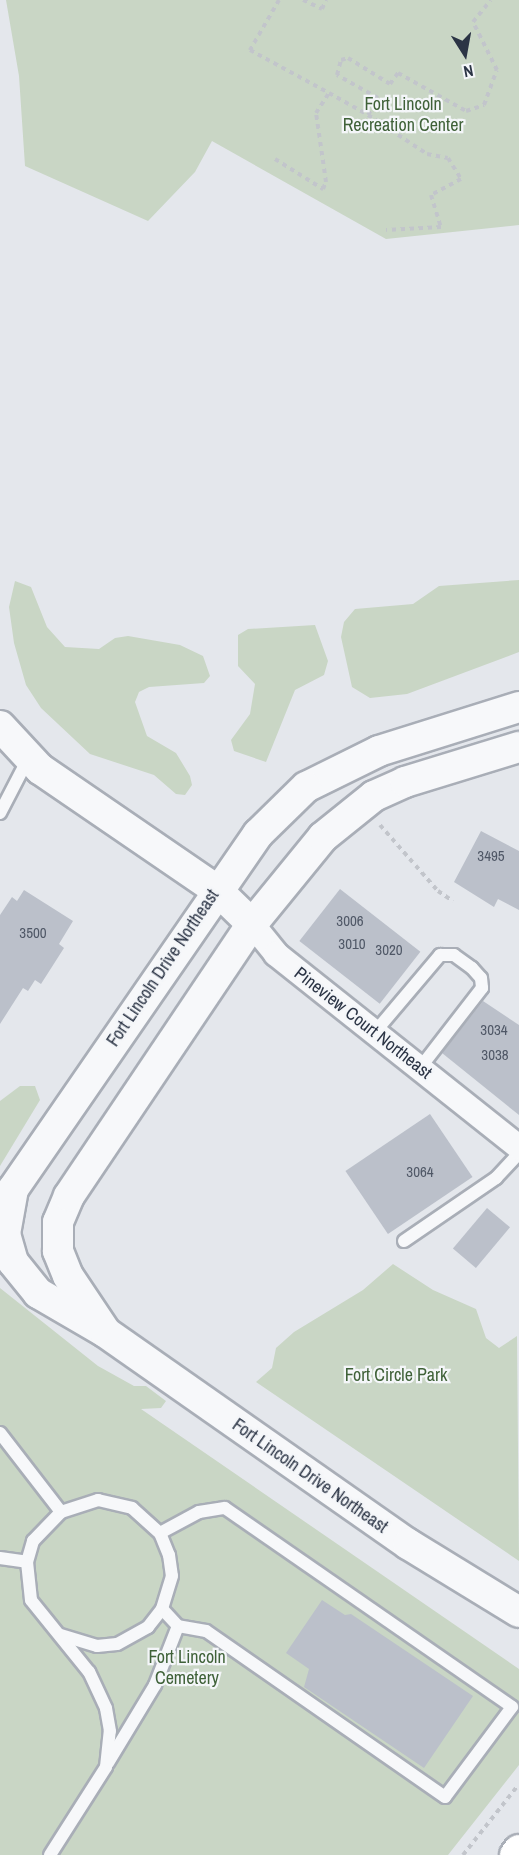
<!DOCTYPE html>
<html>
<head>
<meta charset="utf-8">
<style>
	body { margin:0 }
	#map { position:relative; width:519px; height:1855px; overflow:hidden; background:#e4e7ec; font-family:"Archivo Narrow",sans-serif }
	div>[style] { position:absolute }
	.green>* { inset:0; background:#c9d6c5 }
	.building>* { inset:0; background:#bbc0ca; transform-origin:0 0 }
	.path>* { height:4px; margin-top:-2px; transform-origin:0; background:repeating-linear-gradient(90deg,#c2c5cb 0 4.5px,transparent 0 9px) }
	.roads { filter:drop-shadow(2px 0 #a9aeb7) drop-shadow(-2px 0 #a9aeb7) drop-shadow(0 2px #a9aeb7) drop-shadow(0 -2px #a9aeb7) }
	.service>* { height:12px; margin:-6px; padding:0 6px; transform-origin:6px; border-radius:6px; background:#f7f8fa }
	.minor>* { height:24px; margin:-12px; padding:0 12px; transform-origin:12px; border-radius:12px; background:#f7f8fa }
	.tertiary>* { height:30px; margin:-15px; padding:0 15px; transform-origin:15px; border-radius:15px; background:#f7f8fa }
	.primary>* { height:33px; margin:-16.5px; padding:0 16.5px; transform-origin:16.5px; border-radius:16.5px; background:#fff }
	span { translate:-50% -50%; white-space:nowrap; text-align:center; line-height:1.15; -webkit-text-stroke:4.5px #f4f6f9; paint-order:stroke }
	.number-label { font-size:15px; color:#4f5766 }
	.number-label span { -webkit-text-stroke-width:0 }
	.park-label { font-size:18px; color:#3f6138 }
	.street-label { font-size:18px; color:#2b3445 }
	.north { position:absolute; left:435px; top:24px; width:60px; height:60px; -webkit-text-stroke:4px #f4f6f9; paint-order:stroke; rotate:169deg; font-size:16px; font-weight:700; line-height:24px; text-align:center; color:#2b3445 }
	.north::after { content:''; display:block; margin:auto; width:21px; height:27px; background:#2b3445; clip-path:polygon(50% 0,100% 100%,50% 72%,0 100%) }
</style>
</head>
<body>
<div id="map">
	<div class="green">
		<div style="clip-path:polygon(6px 0,519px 0,519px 225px,386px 239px,212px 141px,195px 172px,148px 221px,25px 166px,19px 76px)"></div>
		<div style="clip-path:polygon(519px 580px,519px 652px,407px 694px,370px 698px,352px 687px,341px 637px,344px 622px,355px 609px,413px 604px,439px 586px)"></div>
		<div style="clip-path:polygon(15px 581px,31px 587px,47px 627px,65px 647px,99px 649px,115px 638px,128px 636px,180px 645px,203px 656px,210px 676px,204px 683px,149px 687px,139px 692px,135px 702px,147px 736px,176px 753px,190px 776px,192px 785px,185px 795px,176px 794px,154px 775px,90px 754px,41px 708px,26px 685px,14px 643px,9px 607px)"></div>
		<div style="clip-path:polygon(315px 625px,328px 661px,324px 675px,295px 690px,266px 762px,234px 751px,231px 740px,250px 714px,255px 684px,238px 666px,238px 635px,248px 629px)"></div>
		<div style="clip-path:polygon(20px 1086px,35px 1086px,40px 1100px,0 1166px,0 1101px)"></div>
		<div style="clip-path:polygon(393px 1264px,433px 1290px,476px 1309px,486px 1338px,499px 1348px,517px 1336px,519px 1561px,256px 1382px,272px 1368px,276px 1348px,294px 1332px,363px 1290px)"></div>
		<div style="clip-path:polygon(0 1288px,98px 1366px,134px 1386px,146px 1386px,166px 1401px,161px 1408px,141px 1409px,519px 1669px,519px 1765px,448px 1855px,0 1855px)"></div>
	</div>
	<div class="building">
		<div style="clip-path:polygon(481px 831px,519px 851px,519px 910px,498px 899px,494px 907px,454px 882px)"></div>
		<div style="left:340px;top:889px;width:102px;height:66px;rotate:38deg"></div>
		<div style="clip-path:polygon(24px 890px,73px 921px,59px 944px,64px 948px,41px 984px,35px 980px,28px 991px,23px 988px,0 1024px,0 915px,12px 897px,17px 901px)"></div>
		<div style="clip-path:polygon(483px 1001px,519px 1025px,519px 1115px,442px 1053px)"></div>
		<div style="left:430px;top:1114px;width:76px;height:102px;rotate:56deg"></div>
		<div style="left:487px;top:1208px;width:30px;height:53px;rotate:40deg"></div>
		<div style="clip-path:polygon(322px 1600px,345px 1615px,351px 1614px,473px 1696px,424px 1768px,304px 1687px,309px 1669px,286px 1653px)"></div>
	</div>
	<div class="path">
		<div style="left:279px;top:0;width:58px;rotate:120.1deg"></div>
		<div style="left:250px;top:50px;width:90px;rotate:28.6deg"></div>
		<div style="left:303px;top:0;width:21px;rotate:25deg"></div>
		<div style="left:322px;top:9px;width:10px;rotate:-66deg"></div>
		<div style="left:368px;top:115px;width:71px;rotate:33.5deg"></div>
		<div style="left:427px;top:154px;width:21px;rotate:11deg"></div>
		<div style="left:448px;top:158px;width:25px;rotate:58deg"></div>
		<div style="left:461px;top:179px;width:34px;rotate:152deg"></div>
		<div style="left:431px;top:195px;width:34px;rotate:73deg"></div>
		<div style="left:441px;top:227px;width:55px;rotate:176.9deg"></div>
		<div style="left:275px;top:159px;width:57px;rotate:32deg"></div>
		<div style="left:323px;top:189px;width:8px;rotate:-67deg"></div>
		<div style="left:326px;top:182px;width:70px;rotate:-98.2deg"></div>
		<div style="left:316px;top:113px;width:24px;rotate:-57deg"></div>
		<div style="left:329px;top:93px;width:45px;rotate:29.4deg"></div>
		<div style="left:368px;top:115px;width:20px;rotate:-60deg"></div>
		<div style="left:378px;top:98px;width:47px;rotate:-150.7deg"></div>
		<div style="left:337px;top:75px;width:16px;rotate:-75deg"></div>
		<div style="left:341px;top:60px;width:7px;rotate:-16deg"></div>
		<div style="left:348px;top:58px;width:49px;rotate:31.8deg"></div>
		<div style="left:390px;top:84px;width:14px;rotate:-54deg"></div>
		<div style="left:398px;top:73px;width:78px;rotate:29.2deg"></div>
		<div style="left:466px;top:111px;width:19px;rotate:-18deg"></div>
		<div style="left:484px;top:105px;width:37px;rotate:-70deg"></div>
		<div style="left:497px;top:70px;width:54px;rotate:-116.6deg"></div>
		<div style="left:473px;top:22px;width:28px;rotate:-51deg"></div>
		<div style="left:380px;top:825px;width:88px;rotate:48.7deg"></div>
		<div style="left:438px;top:891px;width:18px;rotate:34deg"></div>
		<div style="left:463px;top:1855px;width:90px;rotate:-51.7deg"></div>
	</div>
	<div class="roads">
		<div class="service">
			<div style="left:0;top:813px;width:61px;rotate:-62.6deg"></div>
			<div style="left:375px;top:1032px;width:101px;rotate:-49.8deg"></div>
			<div style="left:440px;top:955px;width:14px"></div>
			<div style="left:454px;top:955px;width:22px;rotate:36deg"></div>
			<div style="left:472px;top:968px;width:13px;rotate:48deg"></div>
			<div style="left:481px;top:978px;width:10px;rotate:84deg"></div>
			<div style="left:482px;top:988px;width:101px;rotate:127.8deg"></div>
			<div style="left:404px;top:1241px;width:112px;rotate:-34.4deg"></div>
			<div style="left:496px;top:1178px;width:34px;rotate:-47deg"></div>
			<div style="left:0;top:1433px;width:100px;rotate:52.3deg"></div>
			<div style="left:160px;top:1533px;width:44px;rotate:-28.3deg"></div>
			<div style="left:199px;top:1512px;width:26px;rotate:-9deg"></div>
			<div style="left:225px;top:1508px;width:349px;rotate:34.7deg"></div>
			<div style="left:512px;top:1707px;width:112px;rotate:126.7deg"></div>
			<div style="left:445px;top:1797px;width:291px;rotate:-145.2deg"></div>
			<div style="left:206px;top:1631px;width:28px;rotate:-170deg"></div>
			<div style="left:0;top:1558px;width:27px;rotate:8deg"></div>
			<div style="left:108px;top:1763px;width:91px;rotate:-58.9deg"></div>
			<div style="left:155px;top:1685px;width:63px;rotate:-68.7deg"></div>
			<div style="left:178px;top:1626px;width:23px;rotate:-133deg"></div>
			<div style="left:50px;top:1855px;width:104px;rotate:-57.5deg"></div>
			<div style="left:106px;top:1767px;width:36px;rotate:-84deg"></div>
			<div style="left:110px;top:1731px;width:23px;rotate:-100deg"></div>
			<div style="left:106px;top:1708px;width:40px;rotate:-115deg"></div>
			<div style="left:89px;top:1672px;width:92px;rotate:-128.9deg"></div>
			<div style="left:31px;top:1600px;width:38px;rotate:-96deg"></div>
			<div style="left:27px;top:1562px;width:22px;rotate:-74deg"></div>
			<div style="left:33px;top:1541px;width:40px;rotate:-46deg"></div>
			<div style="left:61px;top:1512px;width:39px;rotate:-18deg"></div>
			<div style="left:98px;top:1500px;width:35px;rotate:13deg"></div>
			<div style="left:132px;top:1508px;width:38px;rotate:42deg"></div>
			<div style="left:160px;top:1533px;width:24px;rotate:68deg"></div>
			<div style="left:169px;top:1555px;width:21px;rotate:82deg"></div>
			<div style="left:172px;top:1576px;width:34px;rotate:107deg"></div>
			<div style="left:162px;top:1609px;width:23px;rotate:128deg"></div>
			<div style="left:148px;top:1627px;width:35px;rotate:151deg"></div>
			<div style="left:117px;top:1644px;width:20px;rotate:174deg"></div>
			<div style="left:97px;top:1646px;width:38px;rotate:-163deg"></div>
		</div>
		<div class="minor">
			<div style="left:252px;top:924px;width:38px;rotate:51deg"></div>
			<div style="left:276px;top:954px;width:310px;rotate:38.5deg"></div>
		</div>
		<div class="tertiary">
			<div style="left:519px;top:707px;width:147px;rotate:162.6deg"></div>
			<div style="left:379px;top:751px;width:81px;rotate:153.7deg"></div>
			<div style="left:306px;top:787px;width:67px;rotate:135.6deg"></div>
			<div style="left:258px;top:834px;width:431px;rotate:124.6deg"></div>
			<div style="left:13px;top:1189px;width:46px;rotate:100.1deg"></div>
			<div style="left:5px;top:1234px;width:29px;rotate:74deg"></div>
			<div style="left:13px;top:1262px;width:40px;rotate:51deg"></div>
			<div style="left:38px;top:1293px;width:78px;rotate:30.2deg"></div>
			<div style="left:105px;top:1332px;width:370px;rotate:35deg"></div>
			<div style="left:408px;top:1544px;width:130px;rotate:31.5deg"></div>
			<div style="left:0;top:726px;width:59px;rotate:47.1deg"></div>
			<div style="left:40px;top:769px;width:214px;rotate:34.4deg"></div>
			<div style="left:217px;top:890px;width:49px;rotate:44.2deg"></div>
			<div style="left:105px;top:1331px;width:66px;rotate:-123.9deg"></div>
			<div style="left:68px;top:1276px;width:27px;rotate:-112deg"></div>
			<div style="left:58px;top:1251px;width:29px;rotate:-90deg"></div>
			<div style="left:58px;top:1222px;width:28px;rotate:-67deg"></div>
			<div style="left:69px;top:1196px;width:328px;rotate:-56.1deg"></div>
			<div style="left:252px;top:924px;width:112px;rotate:-50.8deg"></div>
			<div style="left:323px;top:837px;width:65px;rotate:-38.8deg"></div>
			<div style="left:374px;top:796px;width:34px;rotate:-24deg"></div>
			<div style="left:405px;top:782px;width:119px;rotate:-17.1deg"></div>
		</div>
		<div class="primary">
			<div style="left:516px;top:1855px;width:5px;rotate:-53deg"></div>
		</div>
	</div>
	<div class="number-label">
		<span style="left:491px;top:856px">3495</span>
		<span style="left:350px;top:921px">3006</span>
		<span style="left:33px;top:933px">3500</span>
		<span style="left:352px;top:944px">3010</span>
		<span style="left:389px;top:950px">3020</span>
		<span style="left:494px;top:1030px">3034</span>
		<span style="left:495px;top:1055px">3038</span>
		<span style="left:420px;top:1172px">3064</span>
	</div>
	<div class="park-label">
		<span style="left:403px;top:115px">Fort Lincoln<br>Recreation Center</span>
		<span style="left:396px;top:1375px">Fort Circle Park</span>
		<span style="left:187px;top:1668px">Fort Lincoln<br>Cemetery</span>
	</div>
	<div class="street-label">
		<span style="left:163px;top:968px;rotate:-56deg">Fort Lincoln Drive Northeast</span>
		<span style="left:363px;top:1023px;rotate:38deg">Pineview Court Northeast</span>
		<span style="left:310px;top:1476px;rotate:35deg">Fort Lincoln Drive Northeast</span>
	</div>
	<div class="north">N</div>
</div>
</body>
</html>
